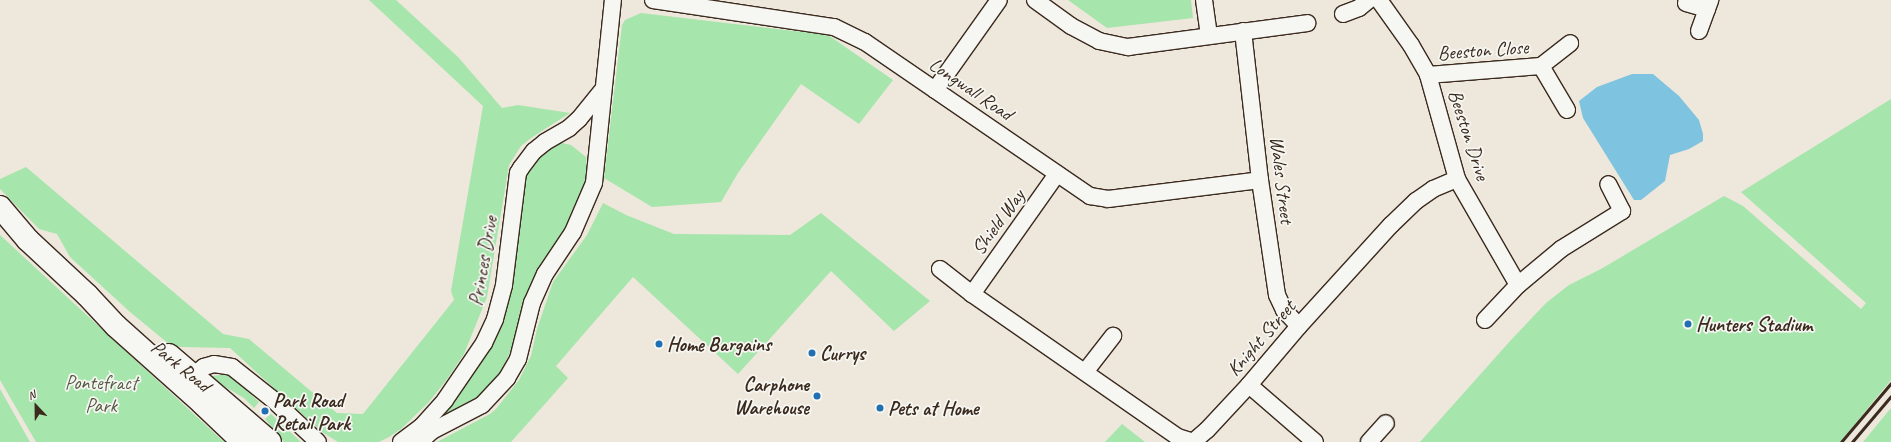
<!DOCTYPE html>
<html>
<head>
<meta charset="utf-8">
<style>
	body { margin:0 }
	#map { position:relative; width:1891px; height:442px; overflow:hidden; background:#eee7db; font-family:Caveat,sans-serif }
	div>[style] { position:absolute }
	.green>* { inset:0; background:#a6e5ac }
	.water>* { inset:0; background:#7ec3df }
	.roads { filter:drop-shadow(1px 0 #3b2a1e) drop-shadow(-1px 0 #3b2a1e) drop-shadow(0 1px #3b2a1e) drop-shadow(0 -1px #3b2a1e) }
	.minor>* { height:16px; margin:-8px; padding:0 8px; transform-origin:8px; border-radius:8px; background:#f6f6f2 }
	.primary>* { height:22px; margin:-11px; padding:0 11px; transform-origin:11px; border-radius:11px; background:#f6f6f2 }
	.rail>* { height:3px; margin:-1.5px; padding:0 1.5px; transform-origin:1.5px; border-radius:1.5px; background:#3b2a1e }
	.dots>* { width:11px; height:11px; translate:-50% -50%; box-sizing:border-box; border:2px solid #f6f6f2; border-radius:50% }
	span { translate:-50% -50%; white-space:nowrap; text-align:center; line-height:1.15; -webkit-text-stroke:3.5px #f6f6f2; paint-order:stroke }
	.street-label { font-size:20px; color:#3b2a1e }
	.poi-label { font-size:20px; color:#3b2a1e; font-weight:700 }
	.left { translate:0 -50%; text-align:left }
	.right { translate:-100% -50%; text-align:right }
	.park-label { font-size:20px; color:#565942 }
	.north { position:absolute; left:16px; top:386px; width:40px; height:40px; -webkit-text-stroke:3px #f6f6f2; paint-order:stroke; rotate:338deg; font-size:11px; font-weight:700; line-height:16px; text-align:center; color:#3b2a1e }
	.north::after { content:''; display:block; margin:auto; width:14px; height:18px; background:#3b2a1e; clip-path:polygon(50% 0,100% 100%,50% 72%,0 100%) }
</style>
</head>
<body>
<div id="map">
	<div class="green">
		<div style="clip-path:polygon(369px 0,396px 0,458px 57px,502px 108px,518px 105px,570px 113px,531px 138px,521px 146px,509px 165px,487px 297px,464px 354px,445px 382px,428px 403px,401px 429px,389px 437px,379px 442px,338px 442px,322px 432px,230px 348px,181px 347px,169px 344px,130px 312px,70px 257px,57px 234px,39px 229px,0 189px,0 179px,26px 167px,223px 334px,249px 339px,337px 413px,363px 414px,454px 300px,451px 291px,483px 106px)"></div>
		<div style="clip-path:polygon(1068px 0,1191px 0,1193px 18px,1107px 28px)"></div>
		<div style="clip-path:polygon(641px 13px,828px 35px,893px 80px,859px 124px,801px 84px,738px 173px,721px 202px,652px 207px,604px 178px,622px 25px,625px 20px)"></div>
		<div style="clip-path:polygon(1891px 99px,1891px 380px,1840px 442px,1420px 442px,1511px 340px,1546px 303px,1569px 285px,1601px 269px,1724px 196px,1743px 206px,1861px 309px,1866px 303px,1741px 192px)"></div>
		<div style="clip-path:polygon(558px 142px,571px 145px,586px 157px,588px 178px,572px 220px,546px 267px,540px 267px,529px 288px,523px 304px,517px 337px,497px 380px,479px 398px,442px 416px,455px 401px,490px 348px,505px 310px,520px 224px,525px 173px,535px 158px)"></div>
		<div style="clip-path:polygon(603px 203px,626px 215px,674px 234px,790px 235px,821px 213px,930px 301px,894px 331px,831px 271px,738px 374px,633px 277px,556px 366px,568px 378px,511px 442px,437px 442px,490px 414px,496px 409px,519px 380px,531px 356px,537px 329px,553px 282px,587px 235px)"></div>
		<div style="clip-path:polygon(0 235px,224px 442px,36px 442px,0 380px)"></div>
		<div style="clip-path:polygon(219px 375px,227px 375px,234px 379px,259px 402px,254px 408px,244px 398px,212px 379px,213px 376px)"></div>
		<div style="clip-path:polygon(0 389px,30px 442px,0 442px)"></div>
		<div style="clip-path:polygon(1891px 408px,1891px 442px,1863px 442px)"></div>
		<div style="clip-path:polygon(271px 414px,301px 442px,284px 442px,265px 419px)"></div>
		<div style="clip-path:polygon(1122px 424px,1145px 442px,1105px 442px)"></div>
	</div>
	<div class="water">
		<div style="clip-path:polygon(1632px 74px,1653px 74px,1679px 96px,1699px 120px,1703px 134px,1703px 141px,1689px 149px,1670px 155px,1665px 181px,1641px 200px,1634px 200px,1583px 118px,1579px 101px,1597px 87px)"></div>
	</div>
	<div class="roads">
		<div class="minor">
			<div style="left:653px;top:0;width:183px;rotate:8.5deg"></div>
			<div style="left:834px;top:27px;width:34px;rotate:26deg"></div>
			<div style="left:865px;top:42px;width:273px;rotate:34.4deg"></div>
			<div style="left:1090px;top:196px;width:18px;rotate:9deg"></div>
			<div style="left:1108px;top:199px;width:153px;rotate:-7.1deg"></div>
			<div style="left:1035px;top:0;width:44px;rotate:35.8deg"></div>
			<div style="left:1071px;top:26px;width:32px;rotate:28deg"></div>
			<div style="left:1099px;top:41px;width:30px;rotate:12deg"></div>
			<div style="left:1128px;top:47px;width:181px;rotate:-7.6deg"></div>
			<div style="left:1204px;top:0;width:35px;rotate:82deg"></div>
			<div style="left:1379px;top:0;width:55px;rotate:54.6deg"></div>
			<div style="left:1411px;top:45px;width:34px;rotate:60deg"></div>
			<div style="left:1428px;top:75px;width:108px;rotate:74.4deg"></div>
			<div style="left:1457px;top:179px;width:122px;rotate:60.1deg"></div>
			<div style="left:1686px;top:3px;width:22px;rotate:16deg"></div>
			<div style="left:1343px;top:14px;width:17px;rotate:-21deg"></div>
			<div style="left:1359px;top:8px;width:13px;rotate:-39deg"></div>
			<div style="left:1243px;top:31px;width:150px;rotate:83.5deg"></div>
			<div style="left:1260px;top:180px;width:116px;rotate:81.6deg"></div>
			<div style="left:1277px;top:295px;width:17px;rotate:65deg"></div>
			<div style="left:1284px;top:310px;width:22px;rotate:47deg"></div>
			<div style="left:1699px;top:31px;width:33px;rotate:-70deg"></div>
			<div style="left:1541px;top:66px;width:37px;rotate:-38deg"></div>
			<div style="left:1428px;top:75px;width:113px;rotate:-4.6deg"></div>
			<div style="left:1541px;top:66px;width:51px;rotate:59.4deg"></div>
			<div style="left:935px;top:90px;width:110px;rotate:-54.6deg"></div>
			<div style="left:940px;top:269px;width:41px;rotate:38deg"></div>
			<div style="left:972px;top:294px;width:251px;rotate:34.8deg"></div>
			<div style="left:1178px;top:437px;width:16px;rotate:18deg"></div>
			<div style="left:972px;top:294px;width:147px;rotate:-54.7deg"></div>
			<div style="left:1485px;top:320px;width:48px;rotate:-46.7deg"></div>
			<div style="left:1518px;top:285px;width:56px;rotate:-39.9deg"></div>
			<div style="left:1561px;top:249px;width:72px;rotate:-31.9deg"></div>
			<div style="left:1622px;top:211px;width:30px;rotate:-117deg"></div>
			<div style="left:1085px;top:372px;width:46px;rotate:-52.1deg"></div>
			<div style="left:194px;top:375px;width:13px;rotate:-39deg"></div>
			<div style="left:204px;top:367px;width:10px;rotate:-17deg"></div>
			<div style="left:214px;top:364px;width:18px;rotate:9deg"></div>
			<div style="left:232px;top:367px;width:50px;rotate:38.5deg"></div>
			<div style="left:271px;top:398px;width:64px;rotate:43.1deg"></div>
			<div style="left:1249px;top:385px;width:87px;rotate:40.8deg"></div>
			<div style="left:401px;top:442px;width:25px;rotate:-37deg"></div>
			<div style="left:421px;top:427px;width:36px;rotate:-48deg"></div>
			<div style="left:445px;top:400px;width:69px;rotate:-55.6deg"></div>
			<div style="left:484px;top:343px;width:26px;rotate:-65deg"></div>
			<div style="left:495px;top:319px;width:35px;rotate:-75deg"></div>
			<div style="left:504px;top:285px;width:113px;rotate:-82.9deg"></div>
			<div style="left:518px;top:173px;width:6px;rotate:-59deg"></div>
			<div style="left:521px;top:168px;width:21px;rotate:-53deg"></div>
			<div style="left:534px;top:151px;width:14px;rotate:-39deg"></div>
			<div style="left:545px;top:142px;width:28px;rotate:-30deg"></div>
			<div style="left:569px;top:128px;width:13px;rotate:-42deg"></div>
			<div style="left:579px;top:119px;width:36px;rotate:-51deg"></div>
			<div style="left:420px;top:442px;width:16px;rotate:-43deg"></div>
			<div style="left:432px;top:431px;width:56px;rotate:-27.5deg"></div>
			<div style="left:482px;top:405px;width:37px;rotate:-47deg"></div>
			<div style="left:507px;top:378px;width:22px;rotate:-60deg"></div>
			<div style="left:518px;top:359px;width:58px;rotate:-76deg"></div>
			<div style="left:532px;top:303px;width:32px;rotate:-66deg"></div>
			<div style="left:545px;top:274px;width:50px;rotate:-56.3deg"></div>
			<div style="left:573px;top:232px;width:53px;rotate:-66.8deg"></div>
			<div style="left:594px;top:183px;width:184px;rotate:-84.1deg"></div>
			<div style="left:1193px;top:442px;width:18px;rotate:-41deg"></div>
			<div style="left:1207px;top:430px;width:62px;rotate:-47deg"></div>
			<div style="left:1249px;top:385px;width:77px;rotate:-49.7deg"></div>
			<div style="left:1299px;top:326px;width:137px;rotate:-47.7deg"></div>
			<div style="left:1391px;top:225px;width:35px;rotate:-44deg"></div>
			<div style="left:1416px;top:201px;width:21px;rotate:-35deg"></div>
			<div style="left:1433px;top:189px;width:26px;rotate:-23deg"></div>
			<div style="left:1369px;top:442px;width:25px;rotate:-48deg"></div>
		</div>
		<div class="primary">
			<div style="left:0;top:207px;width:43px;rotate:49.7deg"></div>
			<div style="left:28px;top:240px;width:81px;rotate:43deg"></div>
			<div style="left:87px;top:295px;width:42px;rotate:46.9deg"></div>
			<div style="left:116px;top:326px;width:115px;rotate:41.8deg"></div>
			<div style="left:202px;top:403px;width:57px;rotate:43.6deg"></div>
			<div style="left:169px;top:355px;width:133px;rotate:40.7deg"></div>
		</div>
	</div>
	<div class="rail">
		<div style="left:1841px;top:442px;width:77px;rotate:-49.7deg"></div>
		<div style="left:1852px;top:442px;width:60px;rotate:-49.7deg"></div>
	</div>
	<div class="dots">
		<div style="left:1688px;top:324px;background:#1f6fb2"></div>
		<div style="left:659px;top:344px;background:#1f6fb2"></div>
		<div style="left:812px;top:353px;background:#1f6fb2"></div>
		<div style="left:817px;top:396px;background:#1f6fb2"></div>
		<div style="left:880px;top:408px;background:#1f6fb2"></div>
		<div style="left:265px;top:411px;background:#1f6fb2"></div>
	</div>
	<div class="street-label">
		<span style="left:1483px;top:50px;rotate:-4deg">Beeston Close</span>
		<span style="left:971px;top:89px;rotate:34deg">Longwall Road</span>
		<span style="left:1469px;top:135px;rotate:72deg">Beeston Drive</span>
		<span style="left:1282px;top:180px;rotate:83deg">Wales Street</span>
		<span style="left:998px;top:222px;rotate:-54deg">Shield Way</span>
		<span style="left:483px;top:261px;rotate:-80deg">Princes Drive</span>
		<span style="left:1261px;top:338px;rotate:-49deg">Knight Street</span>
		<span style="left:181px;top:366px;rotate:39deg">Park Road</span>
	</div>
	<div class="poi-label">
		<span class="left" style="left:1696px;top:324px">Hunters Stadium</span>
		<span class="left" style="left:667px;top:344px">Home Bargains</span>
		<span class="left" style="left:820px;top:353px">Currys</span>
		<span class="right" style="left:809px;top:396px">Carphone<br>Warehouse</span>
		<span class="left" style="left:273px;top:412px">Park Road<br>Retail Park</span>
		<span class="left" style="left:888px;top:408px">Pets at Home</span>
	</div>
	<div class="park-label">
		<span style="left:101px;top:394px">Pontefract<br>Park</span>
	</div>
	<div class="north">N</div>
</div>
</body>
</html>
